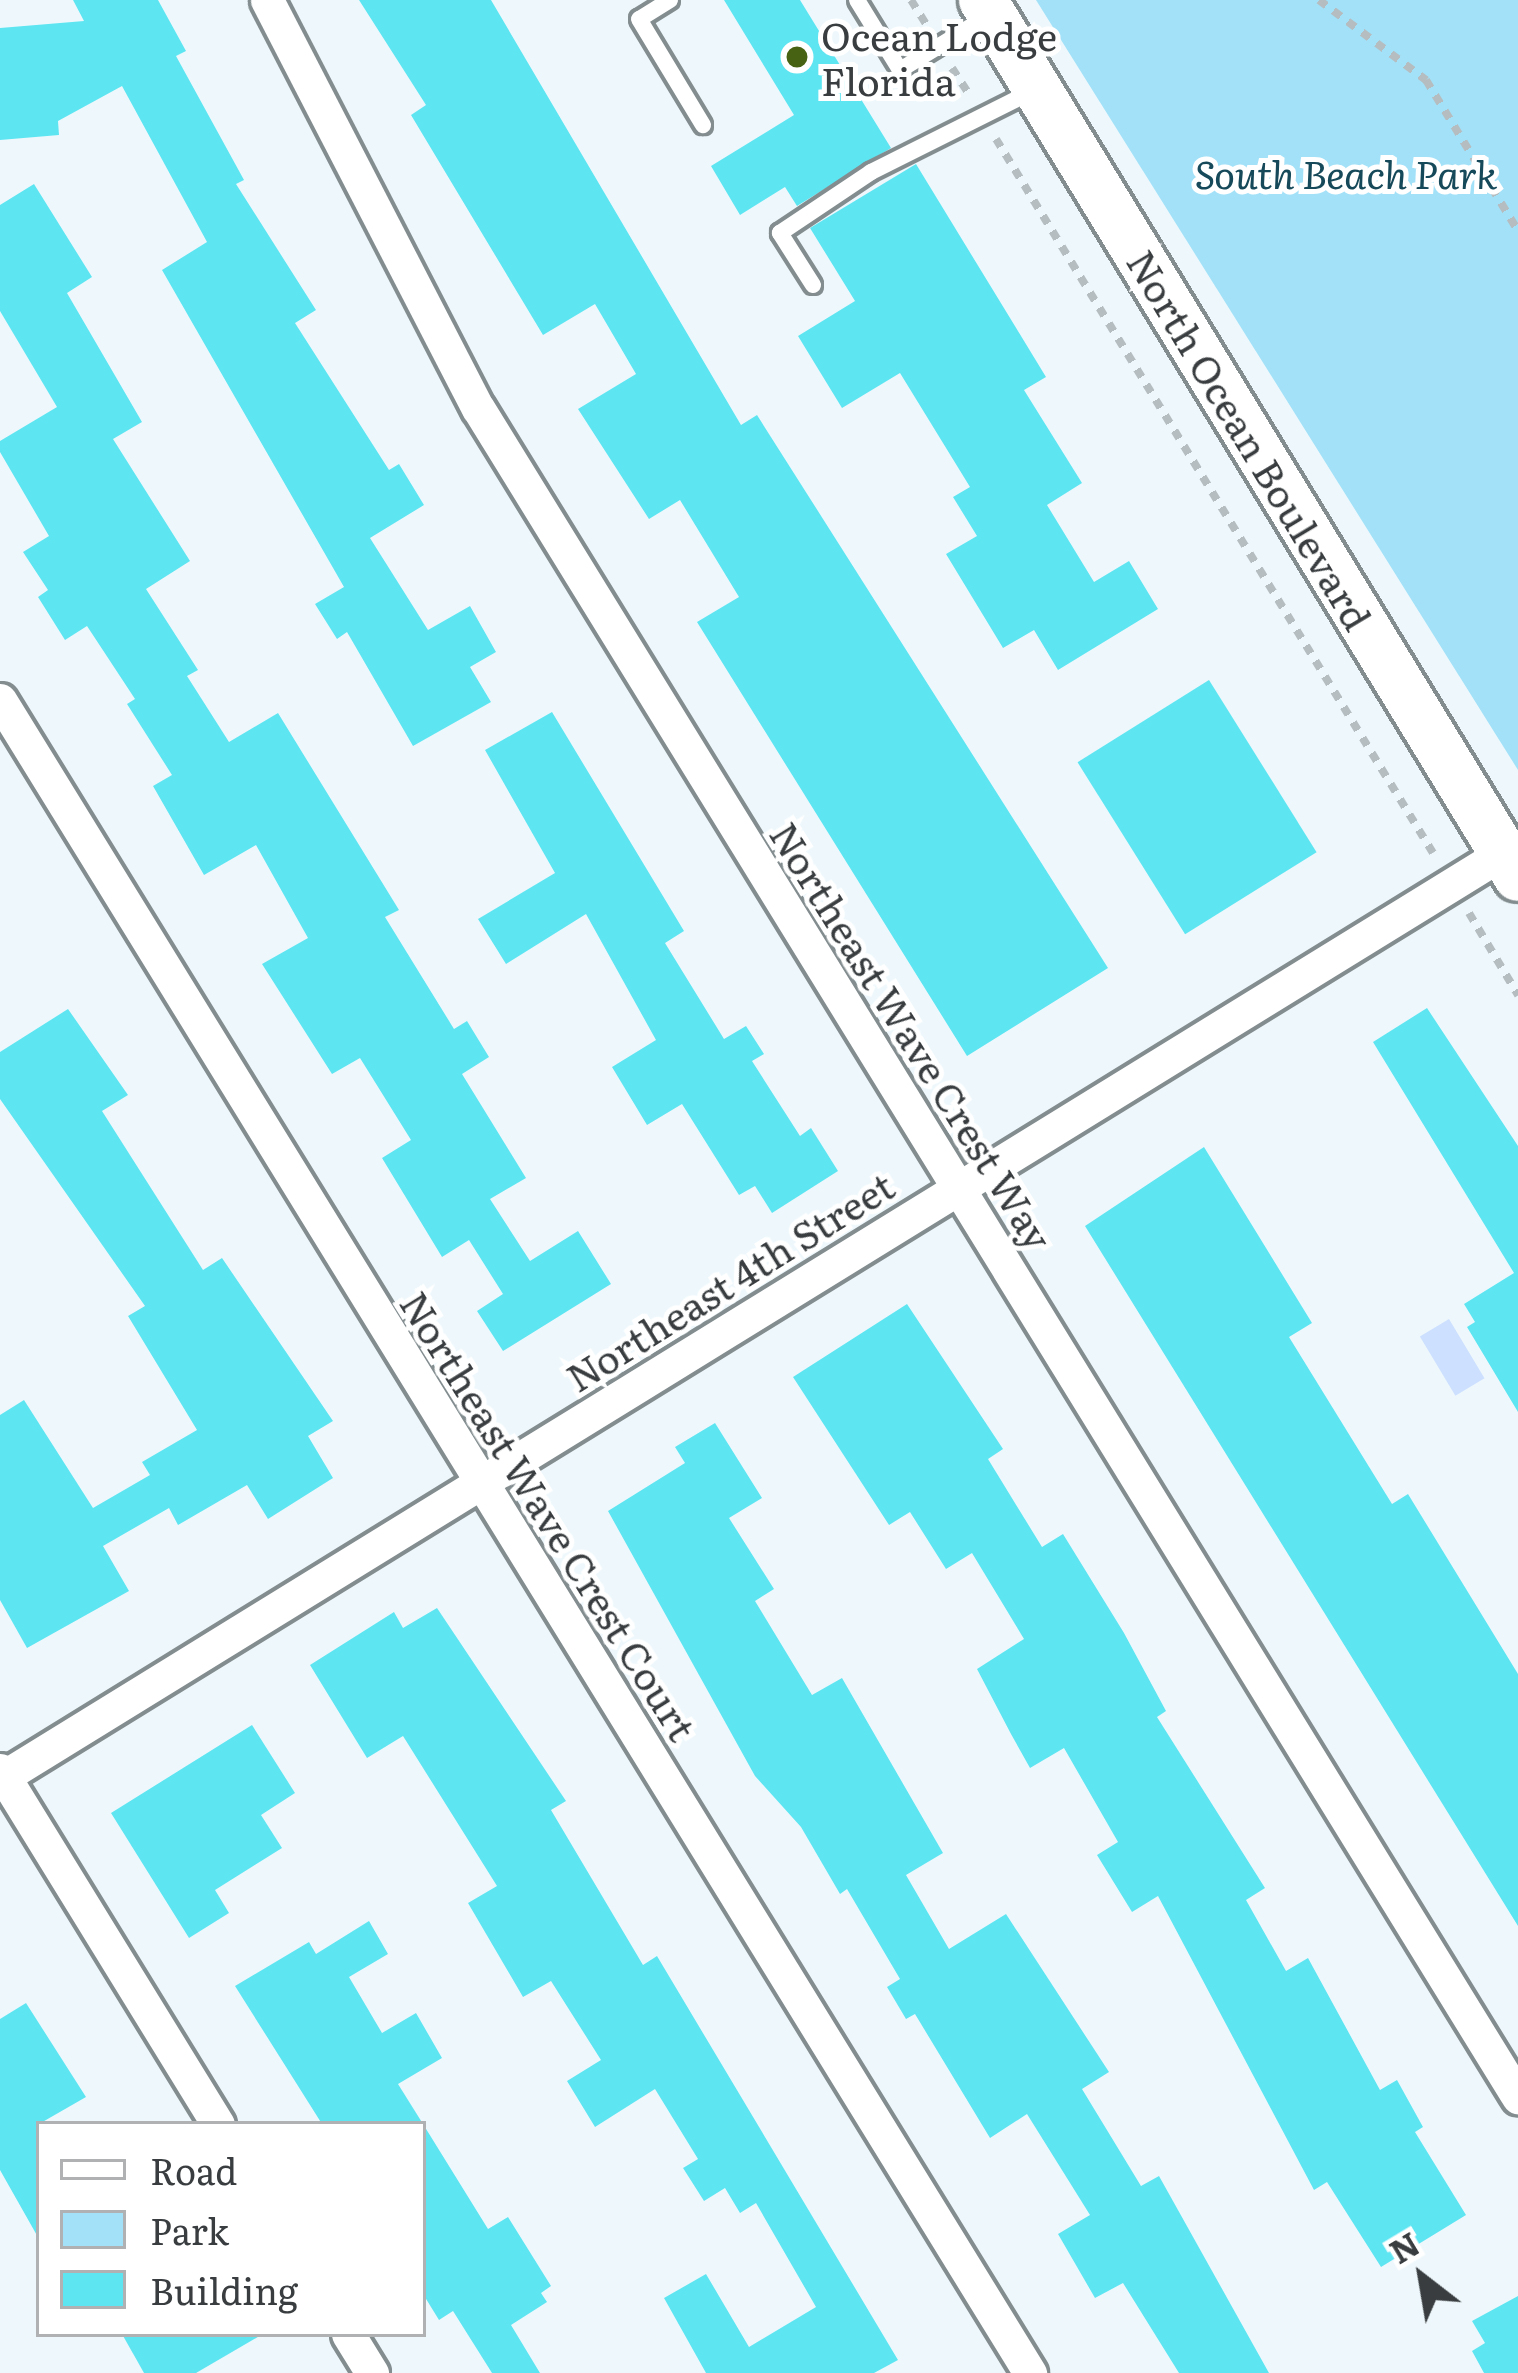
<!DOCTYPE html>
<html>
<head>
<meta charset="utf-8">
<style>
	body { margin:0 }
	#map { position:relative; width:1518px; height:2373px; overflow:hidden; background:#eef8fc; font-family:Literata,serif }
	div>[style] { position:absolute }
	.green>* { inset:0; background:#a2e1f8 }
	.water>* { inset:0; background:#cde0ff; transform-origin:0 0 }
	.building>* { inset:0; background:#5ee5f2; transform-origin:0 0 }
	.path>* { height:8px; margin-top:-4px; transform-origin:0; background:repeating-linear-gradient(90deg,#b5bdc1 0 9px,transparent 0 18px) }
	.roads { filter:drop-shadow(3px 0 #838d90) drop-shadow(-3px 0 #838d90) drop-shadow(0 3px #838d90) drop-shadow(0 -3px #838d90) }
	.lane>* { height:16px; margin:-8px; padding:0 8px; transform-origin:8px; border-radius:8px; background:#fff }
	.street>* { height:33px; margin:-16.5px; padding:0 16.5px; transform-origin:16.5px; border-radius:16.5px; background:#fff }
	.secondary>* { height:48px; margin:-24px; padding:0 24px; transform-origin:24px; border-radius:24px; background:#fff }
	.dots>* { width:33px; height:33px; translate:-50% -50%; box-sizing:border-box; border:6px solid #fff; border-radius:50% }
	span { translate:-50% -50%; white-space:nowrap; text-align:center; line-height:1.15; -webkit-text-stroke:10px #fff; paint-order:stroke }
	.poi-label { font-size:39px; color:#393d3f }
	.left { translate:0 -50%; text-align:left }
	.park-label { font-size:39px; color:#164959; font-style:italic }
	.street-label { font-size:39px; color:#393d3f }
	.legend { position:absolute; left:36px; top:2121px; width:390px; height:216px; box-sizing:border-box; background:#fff; border:3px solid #b0b1b2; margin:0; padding:15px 21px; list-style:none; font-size:36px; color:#393d3f }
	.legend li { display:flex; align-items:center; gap:24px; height:60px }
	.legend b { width:60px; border:3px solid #b0b1b2 }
	.north { position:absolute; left:1362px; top:2217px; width:120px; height:120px; -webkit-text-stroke:9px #fff; paint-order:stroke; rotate:329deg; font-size:33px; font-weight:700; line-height:48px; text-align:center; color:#393d3f }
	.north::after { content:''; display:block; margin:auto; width:42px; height:54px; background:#393d3f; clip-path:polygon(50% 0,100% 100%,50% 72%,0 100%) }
</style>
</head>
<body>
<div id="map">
	<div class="green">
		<div style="clip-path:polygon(1036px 0,1518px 0,1518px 770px)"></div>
	</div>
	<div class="water">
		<div style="left:1449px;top:1319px;width:69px;height:34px;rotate:59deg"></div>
	</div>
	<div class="building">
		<div style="clip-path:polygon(73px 0,158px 0,186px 51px,176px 56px,244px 180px,236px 184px,316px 310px,295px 323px,389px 470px,399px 464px,424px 505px,370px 538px,428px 630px,470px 606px,496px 652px,470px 667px,491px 702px,413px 746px,347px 632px,337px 639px,315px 604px,344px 587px,162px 270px,207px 242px,122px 86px,58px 121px,59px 135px,0 140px,0 28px,84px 21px)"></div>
		<div style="clip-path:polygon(359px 0,491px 0,741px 425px,757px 415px,1108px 968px,967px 1056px,697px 622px,739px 597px,680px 500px,649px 519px,578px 409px,636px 374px,595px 304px,543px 335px,411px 115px,426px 105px)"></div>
		<div style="clip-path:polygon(724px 0,800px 0,891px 148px,797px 206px,785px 187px,740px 215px,711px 166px,794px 115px)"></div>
		<div style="clip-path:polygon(916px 164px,1046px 377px,1024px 390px,1082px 483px,1047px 505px,1094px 582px,1129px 561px,1158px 609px,1058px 670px,1034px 630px,1003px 648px,946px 554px,977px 536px,953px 497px,970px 487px,900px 373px,842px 408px,798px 336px,855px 301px,810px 228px)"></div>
		<div style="clip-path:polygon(34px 184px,92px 277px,67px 293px,142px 422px,113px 439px,190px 561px,146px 589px,198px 670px,187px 676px,229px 742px,278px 713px,399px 910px,385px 917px,454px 1029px,467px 1021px,489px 1057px,462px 1074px,526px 1178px,490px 1199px,530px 1261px,578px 1231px,611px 1284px,503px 1351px,477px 1311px,503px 1294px,469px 1240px,442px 1257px,382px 1158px,411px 1140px,360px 1058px,332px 1074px,262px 964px,308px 938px,256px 845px,204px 875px,153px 786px,172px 775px,127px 704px,135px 699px,87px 626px,65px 640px,38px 597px,48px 590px,23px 552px,49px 536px,0 452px,0 441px,57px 407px,0 311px,0 205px)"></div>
		<div style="left:1209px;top:680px;width:203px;height:155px;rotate:58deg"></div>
		<div style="clip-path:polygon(552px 712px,684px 931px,665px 943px,724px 1039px,746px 1026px,764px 1054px,752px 1061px,800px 1136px,811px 1128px,838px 1171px,772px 1213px,755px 1186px,739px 1195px,682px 1104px,647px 1125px,612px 1067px,656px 1040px,586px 914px,506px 964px,478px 919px,555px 873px,485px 750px)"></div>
		<div style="clip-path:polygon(1427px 1008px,1518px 1146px,1518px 1412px,1467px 1327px,1475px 1322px,1464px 1304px,1514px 1273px,1373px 1042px)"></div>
		<div style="clip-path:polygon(68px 1009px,128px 1095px,102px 1111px,203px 1270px,222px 1258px,333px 1421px,308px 1436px,333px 1478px,268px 1519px,247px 1485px,178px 1525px,169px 1508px,103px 1546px,129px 1591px,27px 1648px,0 1600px,0 1415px,24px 1400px,93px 1508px,150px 1475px,142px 1462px,197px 1430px,128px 1316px,145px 1306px,0 1099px,0 1052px)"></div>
		<div style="clip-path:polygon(1204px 1147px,1312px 1323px,1289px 1337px,1392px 1504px,1408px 1494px,1518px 1674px,1518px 1926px,1085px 1226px)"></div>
		<div style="clip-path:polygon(907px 1304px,1003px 1449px,988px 1459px,1042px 1547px,1063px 1534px,1124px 1633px,1166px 1711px,1157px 1717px,1265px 1888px,1246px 1900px,1286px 1971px,1308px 1958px,1380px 2090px,1397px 2080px,1423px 2127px,1415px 2132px,1466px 2215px,1381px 2267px,1327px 2182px,1314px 2190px,1158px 1896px,1132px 1912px,1097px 1855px,1118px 1842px,1064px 1748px,1030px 1768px,1011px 1734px,977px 1669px,1024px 1639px,972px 1553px,946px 1569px,910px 1512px,889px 1525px,793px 1377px)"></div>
		<div style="clip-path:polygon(715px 1423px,762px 1498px,729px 1518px,774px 1589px,755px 1601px,812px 1695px,842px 1678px,943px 1853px,906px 1875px,949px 1949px,1006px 1914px,1109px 2072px,1082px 2089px,1141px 2186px,1159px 2176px,1269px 2373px,1179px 2373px,1123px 2283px,1095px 2298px,1058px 2234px,1090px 2215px,1027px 2114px,990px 2138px,915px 2014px,906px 2019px,887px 1987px,900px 1979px,847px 1889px,840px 1894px,801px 1827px,755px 1776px,608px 1511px,685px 1463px,675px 1447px)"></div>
		<div style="clip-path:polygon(437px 1608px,566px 1801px,551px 1810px,643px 1965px,657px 1956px,898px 2360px,874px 2373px,706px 2373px,664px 2298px,706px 2274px,749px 2347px,816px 2307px,756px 2203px,740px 2213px,725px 2188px,704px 2201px,683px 2168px,698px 2159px,655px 2089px,595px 2127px,567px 2081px,601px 2060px,551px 1981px,523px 1997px,468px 1903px,497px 1886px,403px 1736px,367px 1758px,310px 1665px,394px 1612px,403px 1628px)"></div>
		<div style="clip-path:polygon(252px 1725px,295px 1793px,261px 1815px,282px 1848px,215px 1890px,229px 1913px,189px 1938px,111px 1813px)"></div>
		<div style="clip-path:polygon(369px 1921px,388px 1954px,349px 1977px,382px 2033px,416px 2013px,442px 2058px,398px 2084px,423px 2124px,322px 2124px,235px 1986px,309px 1942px,316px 1954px)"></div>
		<div style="clip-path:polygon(26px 2003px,86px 2097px,39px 2124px,39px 2239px,0 2170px,0 2019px)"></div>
		<div style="clip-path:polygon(423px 2124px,488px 2229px,508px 2217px,551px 2286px,541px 2293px,547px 2302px,511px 2325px,540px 2373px,492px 2373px,453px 2311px,439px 2320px,423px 2294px)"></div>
		<div style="clip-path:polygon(1518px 2296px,1518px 2373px,1484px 2373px,1472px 2351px,1485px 2343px,1472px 2321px)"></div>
		<div style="clip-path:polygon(122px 2334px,263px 2334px,196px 2373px,144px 2373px)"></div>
	</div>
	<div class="path">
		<div style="left:911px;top:0;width:28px;rotate:58deg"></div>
		<div style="left:1319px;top:0;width:134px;rotate:36.8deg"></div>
		<div style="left:1426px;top:80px;width:177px;rotate:58.6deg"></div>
		<div style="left:952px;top:68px;width:33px;rotate:57deg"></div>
		<div style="left:996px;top:139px;width:837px;rotate:58.53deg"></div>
		<div style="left:1469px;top:913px;width:96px;rotate:59.1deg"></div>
	</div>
	<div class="roads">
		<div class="lane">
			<div style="left:670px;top:0;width:36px;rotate:148deg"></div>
			<div style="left:639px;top:19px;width:124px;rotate:58.9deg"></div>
			<div style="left:857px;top:0;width:82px;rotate:58.4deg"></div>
			<div style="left:900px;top:70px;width:103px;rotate:-31.5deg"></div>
			<div style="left:813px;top:285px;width:62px;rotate:-122.4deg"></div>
			<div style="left:780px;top:233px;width:110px;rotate:-33.8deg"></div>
			<div style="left:871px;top:172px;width:179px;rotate:-26.6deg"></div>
		</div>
		<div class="street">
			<div style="left:267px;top:0;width:459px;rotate:62.7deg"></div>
			<div style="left:478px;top:408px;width:1984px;rotate:58.38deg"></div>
			<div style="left:0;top:700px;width:1965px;rotate:58.38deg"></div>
			<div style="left:0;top:1770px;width:416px;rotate:58.4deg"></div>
			<div style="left:0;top:1779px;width:1765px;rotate:-31.64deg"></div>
			<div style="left:348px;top:2334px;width:46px;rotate:58.4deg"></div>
		</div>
		<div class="secondary">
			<div style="left:983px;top:0;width:1027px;rotate:58.62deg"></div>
		</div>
	</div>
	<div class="dots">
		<div style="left:797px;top:57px;background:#476213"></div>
	</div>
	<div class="poi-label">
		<span class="left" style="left:821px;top:57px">Ocean Lodge<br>Florida</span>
	</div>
	<div class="park-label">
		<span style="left:1346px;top:172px">South Beach Park</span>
	</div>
	<div class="street-label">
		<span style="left:1251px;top:439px;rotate:59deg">North Ocean Boulevard</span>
		<span style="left:913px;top:1035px;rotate:58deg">Northeast Wave Crest Way</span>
		<span style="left:729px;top:1280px;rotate:-32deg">Northeast 4th Street</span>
		<span style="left:550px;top:1515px;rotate:58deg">Northeast Wave Crest Court</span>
	</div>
	<ul class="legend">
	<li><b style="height:15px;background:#fff"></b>Road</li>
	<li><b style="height:33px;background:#a2e1f8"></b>Park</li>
	<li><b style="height:33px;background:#5ee5f2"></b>Building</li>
	</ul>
	<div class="north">N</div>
</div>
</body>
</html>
